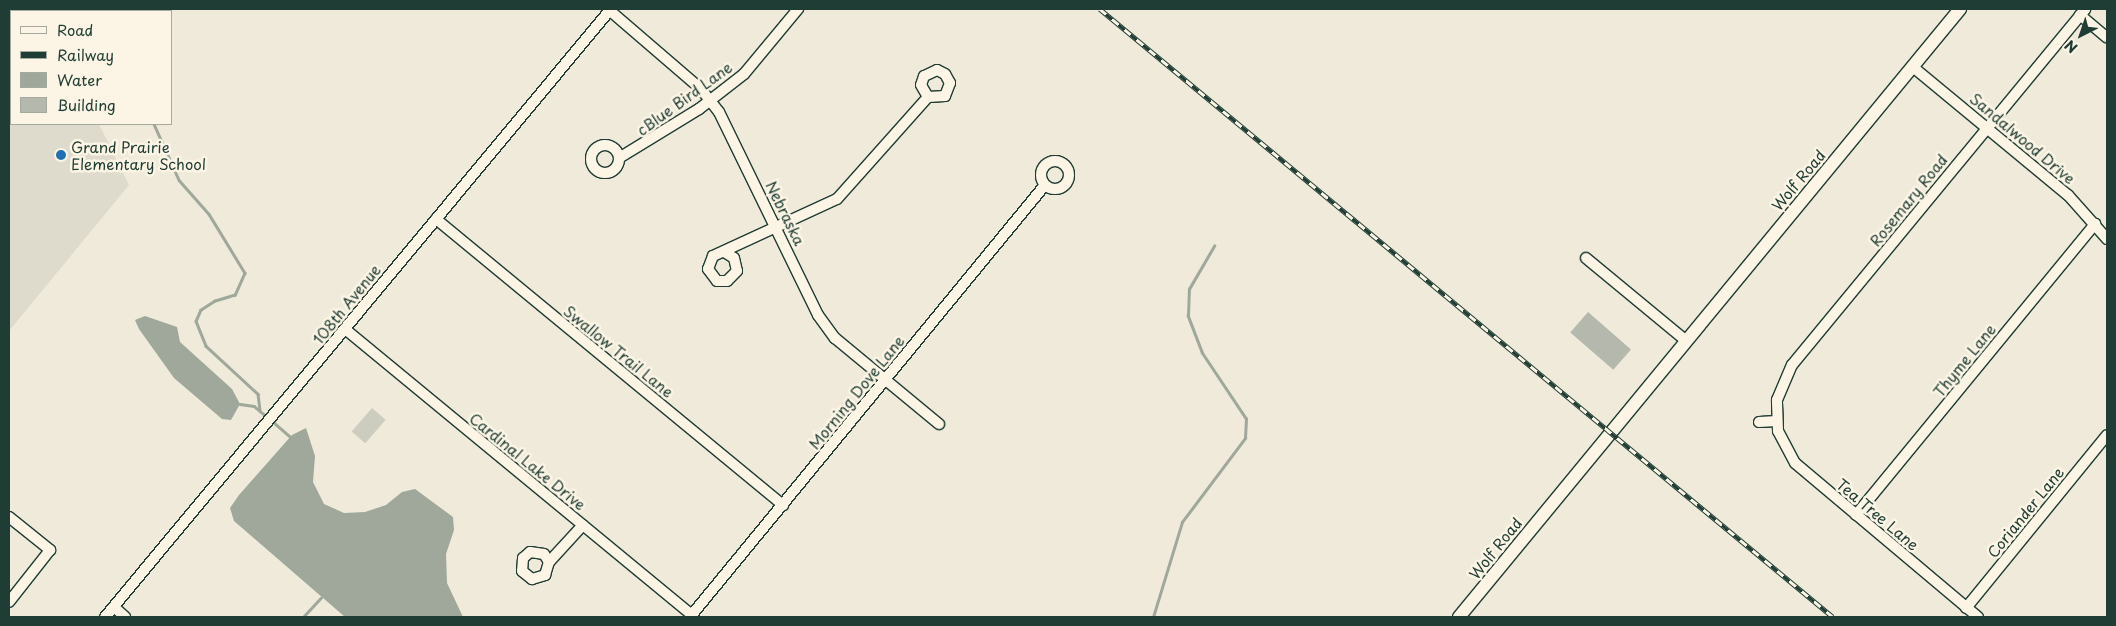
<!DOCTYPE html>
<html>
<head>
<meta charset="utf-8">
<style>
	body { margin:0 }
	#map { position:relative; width:2116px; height:626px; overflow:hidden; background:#efeada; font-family:"Playpen Sans",sans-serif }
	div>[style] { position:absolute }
	.built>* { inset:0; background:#dedbcc }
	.green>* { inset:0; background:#cccdbf; transform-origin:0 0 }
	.water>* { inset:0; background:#9fa89a }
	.stream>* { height:2.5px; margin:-1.25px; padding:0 1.25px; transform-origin:1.25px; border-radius:1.25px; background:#9fa89a }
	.building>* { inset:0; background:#b5b9ad; transform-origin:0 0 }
	.roads { filter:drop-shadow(1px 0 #1f3d34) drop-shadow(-1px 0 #1f3d34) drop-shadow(0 1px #1f3d34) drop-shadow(0 -1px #1f3d34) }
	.minor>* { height:10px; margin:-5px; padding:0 5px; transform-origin:5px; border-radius:5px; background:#fcf5e5 }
	.minor>.ring { margin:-5px; padding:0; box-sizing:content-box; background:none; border:10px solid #fcf5e5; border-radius:50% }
	.major>* { height:12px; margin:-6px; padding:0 6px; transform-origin:6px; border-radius:6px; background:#fcf5e5 }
	.rail>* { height:4.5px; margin-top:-2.25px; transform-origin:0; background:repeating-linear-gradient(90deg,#fcf5e5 0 8px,#1f3d34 0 16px); box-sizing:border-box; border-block:1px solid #1f3d34 }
	.dots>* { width:14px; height:14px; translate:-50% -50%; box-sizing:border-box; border:2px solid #fcf5e5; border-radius:50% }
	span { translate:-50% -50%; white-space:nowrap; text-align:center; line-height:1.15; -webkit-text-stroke:5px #fcf5e5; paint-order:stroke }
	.street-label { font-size:15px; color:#1f3d34 }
	.poi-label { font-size:15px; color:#1f3d34 }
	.left { translate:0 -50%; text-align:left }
	.frame { position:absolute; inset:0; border:10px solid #1f3d34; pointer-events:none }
	.legend { position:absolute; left:10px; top:10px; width:162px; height:115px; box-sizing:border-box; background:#fcf5e5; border:1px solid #a4ab9e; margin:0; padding:6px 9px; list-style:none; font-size:15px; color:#1f3d34 }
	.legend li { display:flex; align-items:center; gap:10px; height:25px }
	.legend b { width:25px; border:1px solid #a4ab9e }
	.north { position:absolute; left:2056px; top:10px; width:50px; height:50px; -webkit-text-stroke:4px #fcf5e5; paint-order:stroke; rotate:221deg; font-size:14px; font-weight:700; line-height:20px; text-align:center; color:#1f3d34 }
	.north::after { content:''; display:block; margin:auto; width:18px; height:22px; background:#1f3d34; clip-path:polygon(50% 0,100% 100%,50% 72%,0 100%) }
</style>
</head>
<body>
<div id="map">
	<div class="built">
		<div style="clip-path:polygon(9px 9px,42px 11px,11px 11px,11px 124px,99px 124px,129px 185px,9px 331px)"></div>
	</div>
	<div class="green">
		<div style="left:372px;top:408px;width:18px;height:31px;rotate:41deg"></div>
	</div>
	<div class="water">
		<div style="clip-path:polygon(145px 316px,177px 327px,180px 342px,232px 389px,240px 404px,231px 420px,222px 419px,174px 378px,139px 329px,135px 320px)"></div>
		<div style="clip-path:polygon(306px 428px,315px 456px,313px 482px,324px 504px,344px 513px,365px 512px,386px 505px,402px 492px,415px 489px,453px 517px,454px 530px,446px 554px,447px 583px,463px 617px,345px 617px,234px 521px,230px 508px,239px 495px,292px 435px)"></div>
	</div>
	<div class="stream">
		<div style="left:138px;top:9px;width:2px;rotate:90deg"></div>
		<div style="left:154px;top:124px;width:61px;rotate:65.9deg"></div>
		<div style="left:179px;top:180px;width:45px;rotate:48.6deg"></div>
		<div style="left:209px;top:214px;width:69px;rotate:58.6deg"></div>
		<div style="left:245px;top:273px;width:24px;rotate:114deg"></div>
		<div style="left:235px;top:295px;width:21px;rotate:163deg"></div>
		<div style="left:215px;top:301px;width:17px;rotate:147deg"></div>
		<div style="left:201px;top:310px;width:12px;rotate:114deg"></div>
		<div style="left:196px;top:321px;width:27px;rotate:68deg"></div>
		<div style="left:206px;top:346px;width:71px;rotate:42.7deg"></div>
		<div style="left:258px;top:394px;width:17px;rotate:83deg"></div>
		<div style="left:240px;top:404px;width:14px;rotate:8deg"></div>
		<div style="left:254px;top:406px;width:17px;rotate:40deg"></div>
		<div style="left:271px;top:420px;width:28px;rotate:41deg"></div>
		<div style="left:303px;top:617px;width:26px;rotate:-47deg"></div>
		<div style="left:1153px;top:617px;width:99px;rotate:-73deg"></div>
		<div style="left:1182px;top:522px;width:105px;rotate:-53.1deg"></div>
		<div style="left:1245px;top:438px;width:19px;rotate:-87deg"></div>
		<div style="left:1246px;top:419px;width:79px;rotate:-123.7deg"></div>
		<div style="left:1202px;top:353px;width:40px;rotate:-111deg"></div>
		<div style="left:1188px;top:316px;width:27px;rotate:-88deg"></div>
		<div style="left:1189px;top:289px;width:50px;rotate:-59.8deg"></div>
	</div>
	<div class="building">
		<div style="left:1588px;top:312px;width:57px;height:27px;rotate:41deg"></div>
	</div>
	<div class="roads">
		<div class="minor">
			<div style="left:608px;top:9px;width:123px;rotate:40.7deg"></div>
			<div style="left:701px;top:89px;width:29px;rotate:52deg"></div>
			<div style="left:719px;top:112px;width:226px;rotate:64deg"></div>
			<div style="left:818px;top:315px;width:29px;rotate:54deg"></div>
			<div style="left:835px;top:338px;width:135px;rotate:39.6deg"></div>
			<div style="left:2080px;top:15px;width:35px;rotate:40deg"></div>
			<div style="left:1913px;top:67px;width:201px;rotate:39.6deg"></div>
			<div style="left:2068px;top:195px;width:59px;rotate:48.4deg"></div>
			<div class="ring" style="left:591px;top:145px;width:18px;height:18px"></div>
			<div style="left:619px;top:158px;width:94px;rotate:-31.5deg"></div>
			<div style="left:699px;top:109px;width:57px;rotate:-37.9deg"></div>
			<div style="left:744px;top:74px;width:85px;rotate:-50.3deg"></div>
			<div class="ring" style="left:1041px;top:161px;width:18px;height:18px"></div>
			<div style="left:436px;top:219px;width:450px;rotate:39.5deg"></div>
			<div style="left:726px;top:253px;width:9px;rotate:32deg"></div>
			<div style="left:734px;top:258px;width:13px;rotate:77deg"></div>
			<div style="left:737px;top:271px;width:14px;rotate:135deg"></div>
			<div style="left:727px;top:281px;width:10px;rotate:180deg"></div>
			<div style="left:717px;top:281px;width:15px;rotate:-127deg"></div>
			<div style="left:708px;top:269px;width:14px;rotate:-69deg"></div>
			<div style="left:713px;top:256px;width:136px;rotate:-24.7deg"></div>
			<div style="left:837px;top:199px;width:137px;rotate:-48.3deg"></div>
			<div style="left:928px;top:97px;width:17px;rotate:-3deg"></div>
			<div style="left:945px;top:96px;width:14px;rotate:-69deg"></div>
			<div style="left:950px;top:83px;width:10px;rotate:-119deg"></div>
			<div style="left:945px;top:74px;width:9px;rotate:-153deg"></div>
			<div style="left:937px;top:70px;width:14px;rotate:155deg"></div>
			<div style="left:924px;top:76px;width:9px;rotate:108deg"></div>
			<div style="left:921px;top:85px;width:14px;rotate:60deg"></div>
			<div style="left:1586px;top:258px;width:129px;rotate:39.6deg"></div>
			<div style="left:345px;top:329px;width:450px;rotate:39.5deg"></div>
			<div style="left:1759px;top:422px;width:18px;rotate:-3deg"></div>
			<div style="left:1856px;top:515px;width:377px;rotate:-50.6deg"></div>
			<div style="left:9px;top:517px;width:53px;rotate:38.8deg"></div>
			<div style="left:50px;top:550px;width:66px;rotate:128.3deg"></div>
			<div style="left:549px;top:562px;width:9px;rotate:-122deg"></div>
			<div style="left:544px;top:554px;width:14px;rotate:-172deg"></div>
			<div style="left:530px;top:552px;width:9px;rotate:139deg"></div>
			<div style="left:523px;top:558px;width:13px;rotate:94deg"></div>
			<div style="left:522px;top:571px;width:13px;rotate:39deg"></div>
			<div style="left:532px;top:579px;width:14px;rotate:-17deg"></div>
			<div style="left:545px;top:575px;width:14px;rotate:-73deg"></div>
			<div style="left:549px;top:562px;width:50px;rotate:-47.4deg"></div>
			<div style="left:114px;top:607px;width:15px;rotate:42deg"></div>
			<div style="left:1966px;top:608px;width:223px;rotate:-50.8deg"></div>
			<div style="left:105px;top:617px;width:790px;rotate:-50.24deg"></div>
			<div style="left:690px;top:617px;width:559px;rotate:-50.59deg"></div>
			<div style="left:1978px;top:617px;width:239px;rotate:-139.9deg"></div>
			<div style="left:1795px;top:463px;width:36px;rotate:-118deg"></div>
			<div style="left:1778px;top:431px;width:31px;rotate:-92deg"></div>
			<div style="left:1777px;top:400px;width:38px;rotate:-67deg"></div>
			<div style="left:1792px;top:365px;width:461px;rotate:-50.5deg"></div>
		</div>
		<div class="major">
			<div style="left:1459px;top:617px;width:788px;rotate:-50.51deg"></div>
		</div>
	</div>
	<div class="rail">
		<div style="left:1100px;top:9px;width:952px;rotate:39.67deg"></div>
	</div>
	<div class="dots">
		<div style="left:61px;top:155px;background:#1f6fb2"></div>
	</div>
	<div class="street-label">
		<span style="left:684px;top:98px;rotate:-36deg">cBlue Bird Lane</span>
		<span style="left:2023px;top:138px;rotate:40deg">Sandalwood Drive</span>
		<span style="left:1798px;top:180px;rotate:-50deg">Wolf Road</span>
		<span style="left:1908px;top:200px;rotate:-51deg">Rosemary Road</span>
		<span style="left:786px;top:213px;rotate:64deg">Nebraska</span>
		<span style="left:346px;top:304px;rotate:-51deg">108th Avenue</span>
		<span style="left:619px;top:351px;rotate:39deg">Swallow Trail Lane</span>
		<span style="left:1964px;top:360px;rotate:-51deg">Thyme Lane</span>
		<span style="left:856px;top:392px;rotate:-51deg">Morning Dove Lane</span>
		<span style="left:528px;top:461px;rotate:39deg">Cardinal Lake Drive</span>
		<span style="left:2025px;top:512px;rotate:-51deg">Coriander Lane</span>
		<span style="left:1878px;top:514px;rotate:40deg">Tea Tree Lane</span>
		<span style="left:1495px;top:548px;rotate:-51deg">Wolf Road</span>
	</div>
	<div class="poi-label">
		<span class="left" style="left:71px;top:155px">Grand Prairie<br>Elementary School</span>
	</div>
	<div class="frame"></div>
	<ul class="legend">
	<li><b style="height:6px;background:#fcf5e5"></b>Road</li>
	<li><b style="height:6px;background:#1f3d34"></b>Railway</li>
	<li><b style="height:14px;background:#9fa89a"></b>Water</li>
	<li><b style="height:14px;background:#b5b9ad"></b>Building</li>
	</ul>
	<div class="north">N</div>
</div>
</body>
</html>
